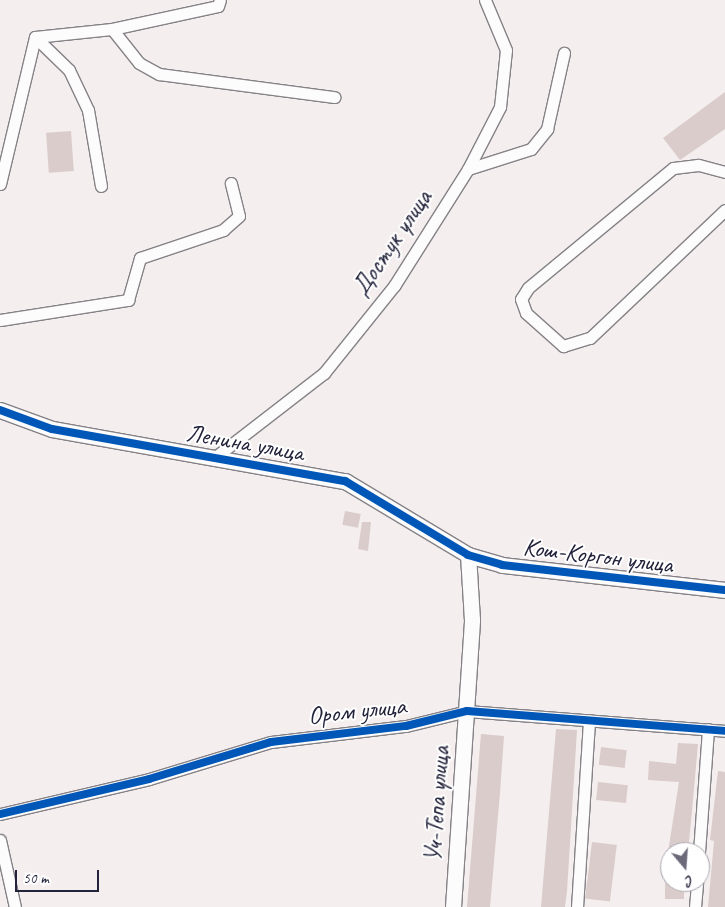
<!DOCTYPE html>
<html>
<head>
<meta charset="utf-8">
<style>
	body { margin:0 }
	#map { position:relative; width:725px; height:907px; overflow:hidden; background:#f4eeee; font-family:Caveat,sans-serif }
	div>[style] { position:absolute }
	.building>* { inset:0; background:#daccca; transform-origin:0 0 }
	.roads { filter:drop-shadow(1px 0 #858287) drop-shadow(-1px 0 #858287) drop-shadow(0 1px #858287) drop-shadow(0 -1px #858287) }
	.minor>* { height:11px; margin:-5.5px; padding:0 5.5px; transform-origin:5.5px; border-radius:5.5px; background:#fdfcfc }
	.tertiary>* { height:15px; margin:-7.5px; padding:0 7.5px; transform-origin:7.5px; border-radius:7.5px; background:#fdfcfc }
	.cycleway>* { height:8px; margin:-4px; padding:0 4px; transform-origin:4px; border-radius:4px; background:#0057b8 }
	span { translate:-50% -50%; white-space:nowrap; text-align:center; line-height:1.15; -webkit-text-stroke:4px #fff; paint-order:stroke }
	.street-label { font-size:25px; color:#22223b }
	.north { position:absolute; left:660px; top:842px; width:50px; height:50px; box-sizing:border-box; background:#fff; border:1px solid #a7a7b1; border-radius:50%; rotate:162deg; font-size:14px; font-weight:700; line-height:20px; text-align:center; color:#22223b }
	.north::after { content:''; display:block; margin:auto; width:18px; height:22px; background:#6c697a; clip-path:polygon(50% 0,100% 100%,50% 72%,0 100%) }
	.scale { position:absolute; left:15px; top:870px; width:84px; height:22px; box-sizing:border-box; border:2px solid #22223b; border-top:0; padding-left:6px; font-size:15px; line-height:18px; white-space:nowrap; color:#22223b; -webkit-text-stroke:4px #fff; paint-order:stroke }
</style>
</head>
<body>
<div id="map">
	<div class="building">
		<div style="clip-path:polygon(725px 92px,725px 129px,680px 160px,663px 138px)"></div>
		<div style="left:71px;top:131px;width:40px;height:25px;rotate:86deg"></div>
		<div style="left:345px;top:511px;width:16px;height:14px;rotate:11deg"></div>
		<div style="clip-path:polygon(362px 522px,371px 522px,368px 551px,358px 549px)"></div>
		<div style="clip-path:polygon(556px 729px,577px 730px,567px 891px,565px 907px,541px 907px)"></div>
		<div style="clip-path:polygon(481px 734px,504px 736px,500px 793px,490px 907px,467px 907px)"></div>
		<div style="clip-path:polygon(678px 743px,698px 744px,692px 811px,688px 852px,668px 852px,679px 782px,648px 780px,649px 761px,676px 764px)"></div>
		<div style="left:601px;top:747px;width:26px;height:18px;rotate:7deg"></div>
		<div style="clip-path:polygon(718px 771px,725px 772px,725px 907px,708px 907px,714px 841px,710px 840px)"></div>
		<div style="left:598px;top:782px;width:30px;height:18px;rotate:6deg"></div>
		<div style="left:592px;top:842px;width:25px;height:57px;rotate:7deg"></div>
		<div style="left:665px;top:882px;width:19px;height:17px"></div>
	</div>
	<div class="roads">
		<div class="minor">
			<div style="left:112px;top:29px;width:43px;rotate:51.5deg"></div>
			<div style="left:139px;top:63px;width:23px;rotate:29deg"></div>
			<div style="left:159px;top:74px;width:177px;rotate:7.5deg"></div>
			<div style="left:35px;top:37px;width:77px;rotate:-5.9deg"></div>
			<div style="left:112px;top:29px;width:108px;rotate:-12.2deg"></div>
			<div style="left:218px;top:6px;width:6px;rotate:-72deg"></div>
			<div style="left:35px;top:37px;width:47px;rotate:44.1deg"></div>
			<div style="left:69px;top:70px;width:44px;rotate:64.6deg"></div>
			<div style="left:88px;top:110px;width:77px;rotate:80.3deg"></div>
			<div style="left:468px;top:169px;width:66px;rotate:-17.6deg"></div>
			<div style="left:531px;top:149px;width:26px;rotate:-51deg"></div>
			<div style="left:547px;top:129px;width:78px;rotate:-77.4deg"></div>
			<div style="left:725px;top:172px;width:28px;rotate:-165deg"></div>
			<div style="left:698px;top:165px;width:25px;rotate:173deg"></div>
			<div style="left:673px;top:168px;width:188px;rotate:140.4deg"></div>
			<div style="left:528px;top:288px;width:13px;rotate:122deg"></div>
			<div style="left:521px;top:299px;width:15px;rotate:70deg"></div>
			<div style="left:526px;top:313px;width:50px;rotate:41.7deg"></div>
			<div style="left:563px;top:346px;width:28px;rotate:-17deg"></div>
			<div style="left:590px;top:338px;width:186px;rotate:-43.5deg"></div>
			<div style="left:0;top:184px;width:151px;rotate:-76.6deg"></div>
			<div style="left:0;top:320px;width:130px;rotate:-8.9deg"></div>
			<div style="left:128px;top:300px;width:44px;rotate:-74.1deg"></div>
			<div style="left:140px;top:258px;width:88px;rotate:-18.6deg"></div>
			<div style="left:223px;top:230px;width:21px;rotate:-41deg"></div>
			<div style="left:239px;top:216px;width:34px;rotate:-104deg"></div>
			<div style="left:214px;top:458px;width:139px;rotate:-37.7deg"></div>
			<div style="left:324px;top:373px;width:112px;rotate:-51.2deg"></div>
			<div style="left:394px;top:286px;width:138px;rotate:-57.7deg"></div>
			<div style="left:468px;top:169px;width:70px;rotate:-62.7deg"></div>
			<div style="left:500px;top:107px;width:57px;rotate:-84deg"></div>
			<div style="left:506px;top:50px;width:54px;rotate:-112.8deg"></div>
			<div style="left:0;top:814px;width:153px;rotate:-13.2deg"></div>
			<div style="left:149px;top:779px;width:127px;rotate:-16.9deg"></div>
			<div style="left:271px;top:742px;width:136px;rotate:-6.8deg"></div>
			<div style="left:406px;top:726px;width:63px;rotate:-13.8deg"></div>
			<div style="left:467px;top:711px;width:259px;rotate:4.4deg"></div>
			<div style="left:0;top:840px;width:69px;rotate:77.4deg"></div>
			<div style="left:699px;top:852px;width:123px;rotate:-85.8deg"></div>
			<div style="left:577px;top:907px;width:187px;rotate:-86.3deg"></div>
			<div style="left:695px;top:907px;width:25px;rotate:-85deg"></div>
		</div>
		<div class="tertiary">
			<div style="left:0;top:410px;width:55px;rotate:20.1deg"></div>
			<div style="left:52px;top:429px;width:298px;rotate:10.1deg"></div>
			<div style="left:345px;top:481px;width:144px;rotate:31deg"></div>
			<div style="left:468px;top:555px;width:35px;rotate:16deg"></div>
			<div style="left:502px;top:565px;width:224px;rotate:6.4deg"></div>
			<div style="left:453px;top:907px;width:288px;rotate:-86.2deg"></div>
			<div style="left:472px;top:620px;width:65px;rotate:-93.5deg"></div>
		</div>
	</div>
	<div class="cycleway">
		<div style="left:0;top:410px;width:55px;rotate:20.1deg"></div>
		<div style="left:52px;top:429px;width:298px;rotate:10.1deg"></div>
		<div style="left:345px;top:481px;width:144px;rotate:31deg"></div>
		<div style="left:468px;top:555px;width:35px;rotate:16deg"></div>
		<div style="left:502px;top:565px;width:224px;rotate:6.4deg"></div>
		<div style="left:0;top:814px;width:153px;rotate:-13.2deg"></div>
		<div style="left:149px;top:779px;width:127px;rotate:-16.9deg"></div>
		<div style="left:271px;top:742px;width:136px;rotate:-6.8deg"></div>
		<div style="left:406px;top:726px;width:63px;rotate:-13.8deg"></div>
		<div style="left:467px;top:711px;width:259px;rotate:4.4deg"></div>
	</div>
	<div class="street-label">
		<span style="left:392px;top:243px;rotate:-56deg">Достук улица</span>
		<span style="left:245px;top:443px;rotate:10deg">Ленина улица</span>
		<span style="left:598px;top:556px;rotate:7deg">Кош-Коргон улица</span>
		<span style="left:357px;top:711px;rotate:-6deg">Ором улица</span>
		<span style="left:437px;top:804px;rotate:-86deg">Уч-Тепа улица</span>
	</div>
	<div class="north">С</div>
	<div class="scale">50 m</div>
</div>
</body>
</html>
